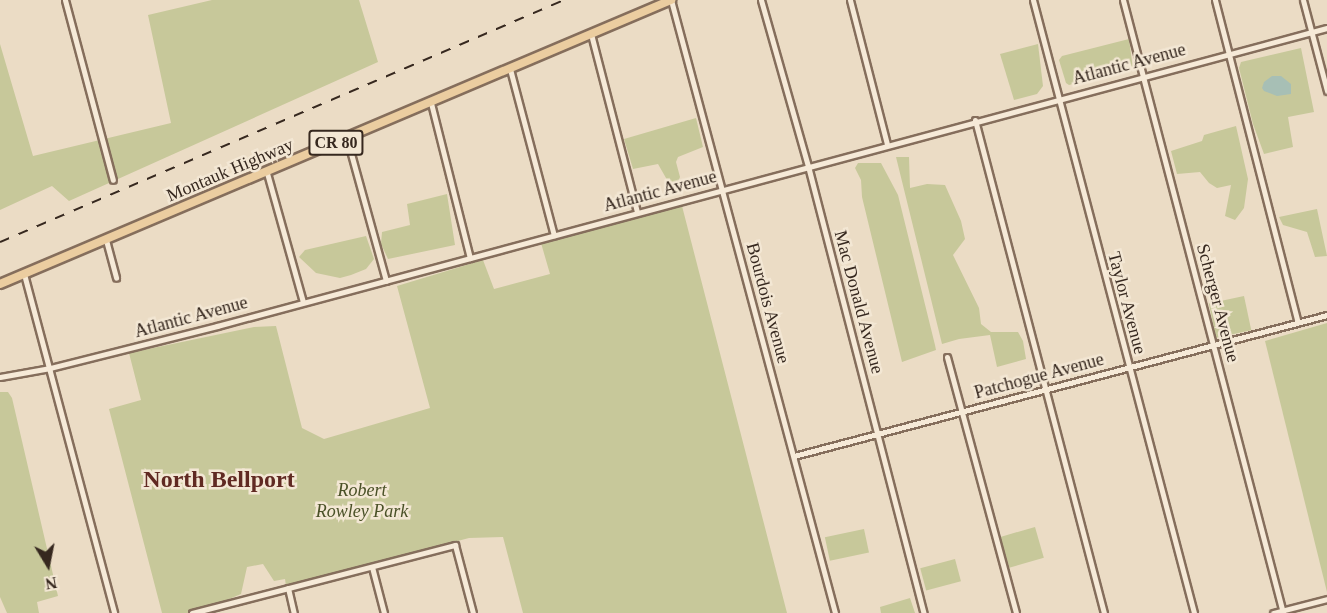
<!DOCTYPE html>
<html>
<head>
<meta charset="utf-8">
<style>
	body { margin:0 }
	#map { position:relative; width:1327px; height:613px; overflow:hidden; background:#ebdcc5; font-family:"Times New Roman",serif }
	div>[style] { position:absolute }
	.green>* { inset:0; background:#c7c89a; transform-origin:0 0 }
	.water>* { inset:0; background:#a7bfb5 }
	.roads { filter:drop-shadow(2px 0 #856e5c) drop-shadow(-2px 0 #856e5c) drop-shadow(0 2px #856e5c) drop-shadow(0 -2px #856e5c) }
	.minor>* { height:5px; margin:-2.5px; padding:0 2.5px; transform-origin:2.5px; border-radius:2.5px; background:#f6ead8 }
	.primary>* { height:8px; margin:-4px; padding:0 4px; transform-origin:4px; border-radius:4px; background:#ebcda0 }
	.rail>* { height:2px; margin-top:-1px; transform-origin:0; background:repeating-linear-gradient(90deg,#36281f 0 10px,transparent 0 20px) }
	span { translate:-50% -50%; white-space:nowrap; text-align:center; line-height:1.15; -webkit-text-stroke:5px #f3e7d4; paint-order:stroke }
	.shield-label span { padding:2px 4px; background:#f3e7d4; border:2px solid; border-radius:4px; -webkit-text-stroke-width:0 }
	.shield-label { font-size:16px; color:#36281f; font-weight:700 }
	.street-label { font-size:18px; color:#36281f }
	.park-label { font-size:18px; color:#4a5127; font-style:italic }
	.district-label { font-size:24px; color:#602922; font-weight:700 }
	.north { position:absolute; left:18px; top:535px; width:60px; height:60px; -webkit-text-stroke:4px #f3e7d4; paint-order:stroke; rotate:170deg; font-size:16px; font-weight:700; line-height:24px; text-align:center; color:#36281f }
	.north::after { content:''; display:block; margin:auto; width:21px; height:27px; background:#36281f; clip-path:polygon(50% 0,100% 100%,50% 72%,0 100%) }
</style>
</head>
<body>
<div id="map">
	<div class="green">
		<div style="clip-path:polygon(212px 0,359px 0,378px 62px,69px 201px,52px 186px,0 210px,0 44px,33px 156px,171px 123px,148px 15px)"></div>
		<div style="clip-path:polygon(1129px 39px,1133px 69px,1069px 85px,1066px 83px,1059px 60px,1062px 56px)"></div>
		<div style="clip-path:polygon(1038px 44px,1043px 86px,1037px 94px,1014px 100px,1000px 54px)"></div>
		<div style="clip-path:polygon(1301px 48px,1314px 112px,1288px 117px,1293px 147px,1264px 154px,1253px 124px,1239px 68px,1241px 62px)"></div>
		<div style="clip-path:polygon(696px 118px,703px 147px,678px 157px,676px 162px,680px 177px,678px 182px,670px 185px,658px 164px,633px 169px,624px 139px)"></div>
		<div style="clip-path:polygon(1236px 126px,1248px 179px,1244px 208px,1235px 220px,1225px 216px,1231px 185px,1217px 188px,1209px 183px,1200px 172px,1177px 174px,1171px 151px,1202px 141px,1204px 135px)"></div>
		<div style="clip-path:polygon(896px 157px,909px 157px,910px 188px,927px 184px,945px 185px,961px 221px,965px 239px,953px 255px,979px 308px,981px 324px,991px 332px,1018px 332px,1023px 341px,1026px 359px,997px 367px,990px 335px,959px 339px,942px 344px)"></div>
		<div style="clip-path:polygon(858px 163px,881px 163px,898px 195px,935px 345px,936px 350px,902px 362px,862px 197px,861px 180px,855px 168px)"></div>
		<div style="clip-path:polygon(447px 194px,455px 245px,388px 259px,381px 244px,382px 232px,410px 225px,407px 204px)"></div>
		<div style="clip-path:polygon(682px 206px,787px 613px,523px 613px,503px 537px,469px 538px,286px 586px,285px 579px,274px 581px,263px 564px,247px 567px,241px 594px,196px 613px,162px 613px,109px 409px,141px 400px,129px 353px,254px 327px,276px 326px,302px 428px,324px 439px,430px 408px,397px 286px,483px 260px,494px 289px,550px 274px,541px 243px)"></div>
		<div style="clip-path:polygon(1317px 209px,1327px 256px,1315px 257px,1307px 232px,1283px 225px,1279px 217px)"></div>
		<div style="clip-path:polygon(366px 236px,374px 259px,366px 269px,351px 275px,340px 278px,316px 273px,299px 257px,305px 250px)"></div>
		<div style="left:1244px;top:296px;width:35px;height:36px;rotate:78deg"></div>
		<div style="clip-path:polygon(1327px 323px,1327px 592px,1265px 341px)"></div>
		<div style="clip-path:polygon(0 392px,8px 392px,12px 398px,58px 596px,37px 602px,39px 613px,7px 613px,0 597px)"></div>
		<div style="left:1035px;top:527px;width:32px;height:36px;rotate:74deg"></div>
		<div style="left:864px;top:529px;width:24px;height:40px;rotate:78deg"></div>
		<div style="left:955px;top:559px;width:23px;height:36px;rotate:75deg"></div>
		<div style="clip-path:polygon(910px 598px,915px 613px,881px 613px,880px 607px)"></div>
	</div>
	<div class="water">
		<div style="clip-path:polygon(1272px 76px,1281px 76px,1291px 84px,1291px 94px,1277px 96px,1264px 91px,1262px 88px,1264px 82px)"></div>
	</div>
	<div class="roads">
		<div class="minor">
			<div style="left:65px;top:0;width:186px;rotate:75.1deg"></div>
			<div style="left:671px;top:0;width:635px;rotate:75.02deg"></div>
			<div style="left:761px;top:0;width:173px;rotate:74.2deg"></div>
			<div style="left:808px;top:166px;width:462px;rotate:75.5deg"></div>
			<div style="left:850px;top:0;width:149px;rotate:75.6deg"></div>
			<div style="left:1033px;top:0;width:634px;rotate:75.28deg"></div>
			<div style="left:1123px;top:0;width:634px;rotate:75.37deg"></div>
			<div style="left:1215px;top:0;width:333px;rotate:75.6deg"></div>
			<div style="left:1303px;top:0;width:94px;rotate:75.2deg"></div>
			<div style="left:591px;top:34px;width:184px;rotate:75.5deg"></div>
			<div style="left:510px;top:69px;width:172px;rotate:75.2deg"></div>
			<div style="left:431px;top:103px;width:160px;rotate:75.9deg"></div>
			<div style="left:975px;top:120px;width:510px;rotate:75.34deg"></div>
			<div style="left:347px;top:139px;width:147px;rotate:74.6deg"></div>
			<div style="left:267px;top:173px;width:134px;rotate:74.4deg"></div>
			<div style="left:106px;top:240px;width:39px;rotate:75deg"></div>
			<div style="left:24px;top:274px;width:351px;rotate:75.1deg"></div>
			<div style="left:947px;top:357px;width:265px;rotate:74.9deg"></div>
			<div style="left:0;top:377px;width:51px;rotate:-10.2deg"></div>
			<div style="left:50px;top:368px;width:172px;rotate:-14.1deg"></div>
			<div style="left:217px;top:326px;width:1149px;rotate:-15.03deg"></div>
			<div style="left:794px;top:456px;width:551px;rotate:-14.82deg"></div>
			<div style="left:372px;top:567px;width:48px;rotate:75.4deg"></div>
			<div style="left:288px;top:588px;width:26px;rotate:77deg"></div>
			<div style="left:192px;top:613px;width:272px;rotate:-14.5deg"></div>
			<div style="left:455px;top:545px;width:70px;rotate:75.2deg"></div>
			<div style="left:1273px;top:613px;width:56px;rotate:-14.5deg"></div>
		</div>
		<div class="primary">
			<div style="left:0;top:284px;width:729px;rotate:-22.94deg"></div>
		</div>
	</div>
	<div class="rail">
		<div style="left:0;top:242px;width:614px;rotate:-23.22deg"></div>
	</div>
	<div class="shield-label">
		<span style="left:336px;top:143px">CR 80</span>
	</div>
	<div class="street-label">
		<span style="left:1129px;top:64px;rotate:-15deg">Atlantic Avenue</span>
		<span style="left:230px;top:170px;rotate:-23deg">Montauk Highway</span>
		<span style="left:660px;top:191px;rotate:-15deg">Atlantic Avenue</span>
		<span style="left:859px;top:302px;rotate:75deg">Mac Donald Avenue</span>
		<span style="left:768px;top:303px;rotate:75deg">Bourdois Avenue</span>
		<span style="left:1127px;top:303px;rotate:75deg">Taylor Avenue</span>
		<span style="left:1218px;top:303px;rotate:75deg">Scherger Avenue</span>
		<span style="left:191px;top:317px;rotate:-15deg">Atlantic Avenue</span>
		<span style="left:1039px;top:376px;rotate:-15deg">Patchogue Avenue</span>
	</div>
	<div class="park-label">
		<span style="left:362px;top:501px">Robert<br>Rowley Park</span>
	</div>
	<div class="district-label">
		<span style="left:219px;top:480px">North Bellport</span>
	</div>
	<div class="north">N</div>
</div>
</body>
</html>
